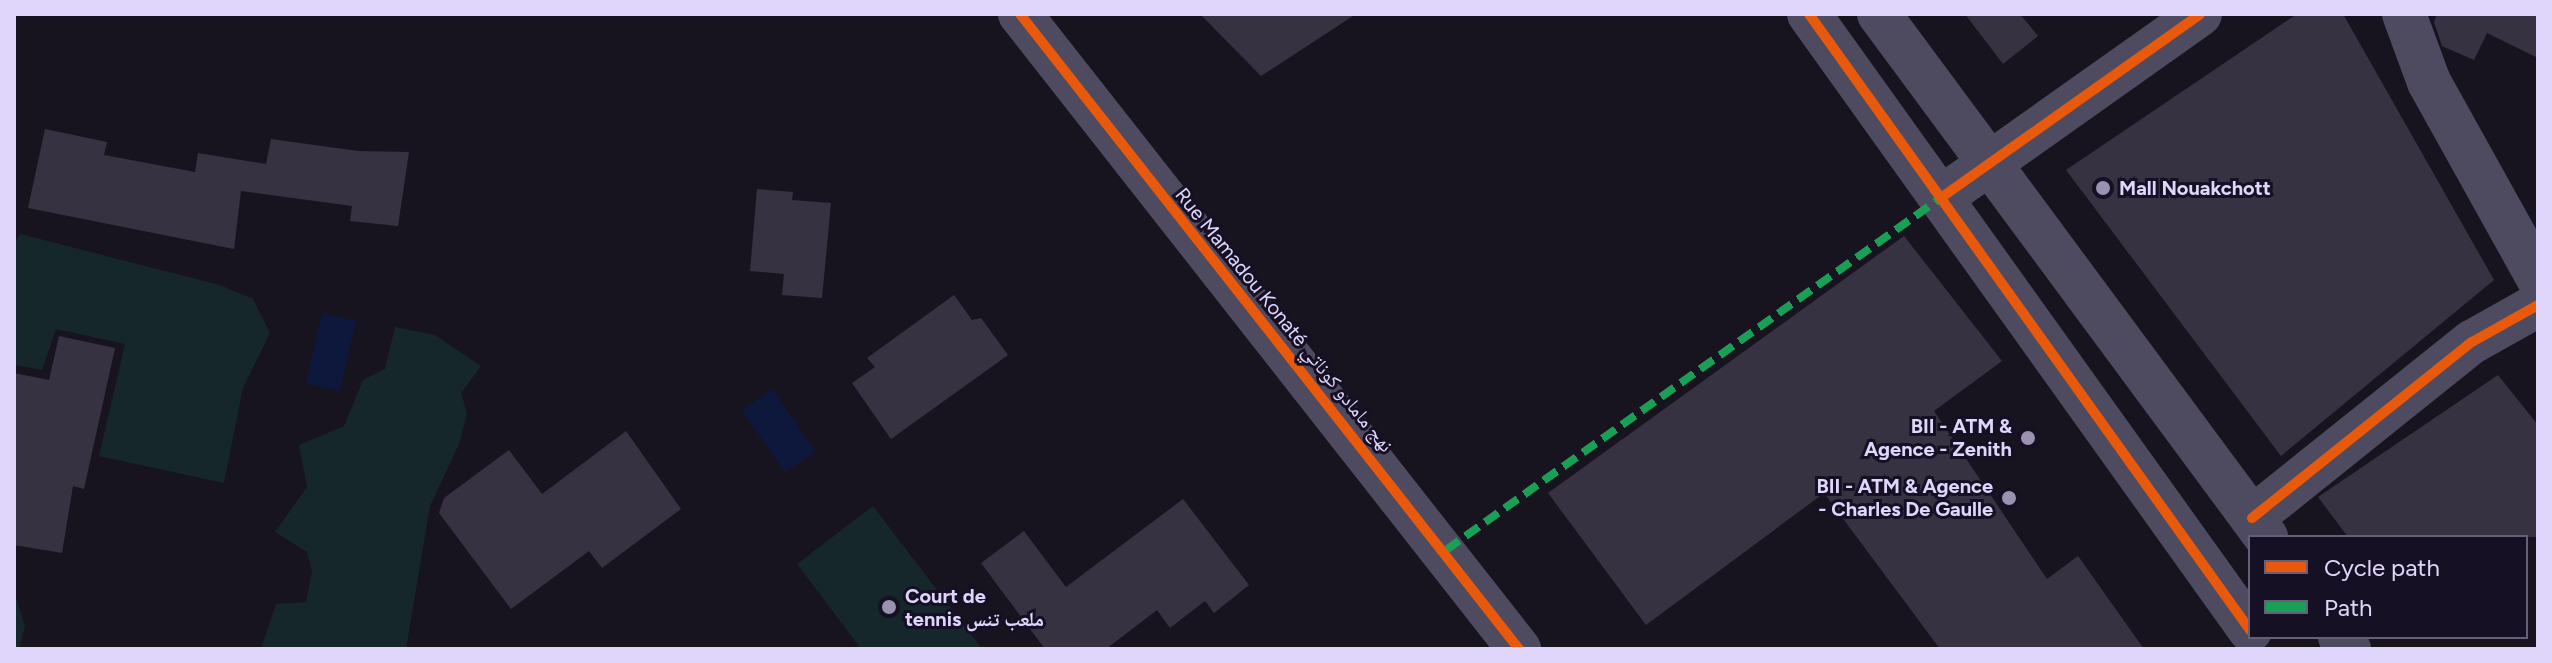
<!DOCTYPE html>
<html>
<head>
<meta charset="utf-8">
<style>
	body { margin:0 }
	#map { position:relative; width:2552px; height:663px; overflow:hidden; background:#18141f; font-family:Figtree,"Noto Naskh Arabic",sans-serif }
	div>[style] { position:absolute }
	.green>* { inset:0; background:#15272b }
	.water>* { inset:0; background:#0e183c; transform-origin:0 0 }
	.building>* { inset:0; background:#373241 }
	.minor>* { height:44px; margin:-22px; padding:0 22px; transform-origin:22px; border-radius:22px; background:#4e4a60 }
	.tertiary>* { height:44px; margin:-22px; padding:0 22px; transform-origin:22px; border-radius:22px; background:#4e4a60 }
	.quiet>* { height:8px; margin-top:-4px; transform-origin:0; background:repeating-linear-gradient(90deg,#1a9f57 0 16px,transparent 0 24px) }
	.cycleway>* { height:10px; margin:-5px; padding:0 5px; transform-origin:5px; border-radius:5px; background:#e8590c }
	.dots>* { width:22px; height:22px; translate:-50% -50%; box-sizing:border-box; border:4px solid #161024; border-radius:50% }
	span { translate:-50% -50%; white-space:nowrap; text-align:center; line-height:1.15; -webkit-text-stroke:6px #161024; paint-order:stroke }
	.poi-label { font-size:20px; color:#e0d6fc; font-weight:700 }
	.left { translate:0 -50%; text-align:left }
	.right { translate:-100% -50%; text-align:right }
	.street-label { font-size:20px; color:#e0d6fc }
	.frame { position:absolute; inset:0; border:16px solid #e0d6fc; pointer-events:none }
	.legend { position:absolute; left:2248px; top:535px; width:280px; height:104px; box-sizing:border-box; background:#161024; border:2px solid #675f7a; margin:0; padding:10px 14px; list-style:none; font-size:24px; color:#e0d6fc }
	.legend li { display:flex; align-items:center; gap:16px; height:40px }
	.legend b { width:40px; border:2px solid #675f7a }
</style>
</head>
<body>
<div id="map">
	<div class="green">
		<div style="clip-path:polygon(20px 234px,220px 285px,253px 299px,270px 333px,243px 388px,224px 483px,99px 456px,125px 344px,56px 329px,42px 370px,14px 365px,14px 245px)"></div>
		<div style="clip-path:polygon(395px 327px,435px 335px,481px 366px,461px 393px,467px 413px,459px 444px,430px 506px,406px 649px,261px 649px,276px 604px,306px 602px,312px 571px,307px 552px,275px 532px,307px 487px,299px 445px,344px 426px,363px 380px,385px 369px)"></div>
		<div style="clip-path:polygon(873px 506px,982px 649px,861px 649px,797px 564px)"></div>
		<div style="clip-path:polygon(14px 592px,25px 626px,19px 649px,14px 649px)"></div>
	</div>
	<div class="water">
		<div style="left:322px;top:313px;width:35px;height:72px;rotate:13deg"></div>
		<div style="left:772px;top:389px;width:76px;height:37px;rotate:55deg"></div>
	</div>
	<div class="building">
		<div style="clip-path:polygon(1200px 14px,1356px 14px,1261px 76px)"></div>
		<div style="clip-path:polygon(1965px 14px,2020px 14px,2038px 36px,2003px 64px)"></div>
		<div style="clip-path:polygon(2297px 14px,2343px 14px,2494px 280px,2281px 456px,2066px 170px)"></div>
		<div style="clip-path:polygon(2437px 14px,2538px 14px,2538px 58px,2487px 33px,2474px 60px,2442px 46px,2434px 22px)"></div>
		<div style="clip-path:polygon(45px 129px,107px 142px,104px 155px,195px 172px,198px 153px,266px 164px,271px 139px,358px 151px,409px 152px,398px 226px,350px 221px,352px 206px,241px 191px,234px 249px,28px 208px)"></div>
		<div style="clip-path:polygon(757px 189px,793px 192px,792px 200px,831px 203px,822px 298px,782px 295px,784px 274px,750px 271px)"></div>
		<div style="clip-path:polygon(1904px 236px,2002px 361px,1934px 411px,2047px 579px,2078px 556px,2144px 649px,1940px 649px,1824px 493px,1646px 625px,1548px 493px)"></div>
		<div style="clip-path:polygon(954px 295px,972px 320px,981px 318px,1008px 355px,891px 439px,852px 383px,875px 367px,867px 358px)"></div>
		<div style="clip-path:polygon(59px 336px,115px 348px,84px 489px,73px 486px,62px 553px,14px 545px,14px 373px,49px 380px)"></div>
		<div style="clip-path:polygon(2498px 375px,2538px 425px,2538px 537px,2348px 537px,2318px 497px)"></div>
		<div style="clip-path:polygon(626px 431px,681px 509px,602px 568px,589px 551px,511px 609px,439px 513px,444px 498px,509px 450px,542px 494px)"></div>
		<div style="clip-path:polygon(1183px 499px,1249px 585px,1214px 613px,1205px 601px,1170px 628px,1157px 610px,1106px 649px,1045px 649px,981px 563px,1024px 531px,1066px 587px)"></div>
	</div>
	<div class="minor">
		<div style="left:1020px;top:14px;width:808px;rotate:51.84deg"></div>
		<div style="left:2404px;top:14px;width:72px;rotate:69.8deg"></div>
		<div style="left:2429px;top:82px;width:224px;rotate:60.9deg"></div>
		<div style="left:1942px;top:197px;width:316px;rotate:-35.3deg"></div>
		<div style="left:2252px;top:518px;width:282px;rotate:-38.7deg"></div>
		<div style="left:2472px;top:342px;width:76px;rotate:-29.3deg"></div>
	</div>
	<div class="tertiary">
		<div style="left:1809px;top:14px;width:758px;rotate:54.4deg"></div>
		<div style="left:1879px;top:14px;width:651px;rotate:53.5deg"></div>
		<div style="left:2340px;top:637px;width:15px;rotate:53deg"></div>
	</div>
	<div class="quiet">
		<div style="left:1446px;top:550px;width:609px;rotate:-35.44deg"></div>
	</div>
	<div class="cycleway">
		<div style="left:1020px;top:14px;width:808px;rotate:51.84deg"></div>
		<div style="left:1809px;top:14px;width:758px;rotate:54.4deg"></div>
		<div style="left:1942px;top:197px;width:316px;rotate:-35.3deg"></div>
		<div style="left:2252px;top:518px;width:282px;rotate:-38.7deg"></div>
		<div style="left:2472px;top:342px;width:76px;rotate:-29.3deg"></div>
	</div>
	<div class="dots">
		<div style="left:2103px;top:188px;background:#9a92af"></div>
		<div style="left:2028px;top:438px;background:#9a92af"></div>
		<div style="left:2009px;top:498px;background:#9a92af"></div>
		<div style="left:889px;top:607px;background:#9a92af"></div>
	</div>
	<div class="poi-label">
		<span class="left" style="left:2119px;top:188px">Mall Nouakchott</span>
		<span class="right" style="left:2012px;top:438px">BII - ATM &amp;<br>Agence - Zenith</span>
		<span class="right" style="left:1993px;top:498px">BII - ATM &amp; Agence<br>- Charles De Gaulle</span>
		<span class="left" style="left:905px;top:608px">Court de<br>tennis ملعب تنس</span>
	</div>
	<div class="street-label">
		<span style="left:1284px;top:320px;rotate:51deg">Rue Mamadou Konaté نهج مامادو كوناتي</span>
	</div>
	<div class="frame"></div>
	<ul class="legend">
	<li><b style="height:10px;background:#e8590c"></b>Cycle path</li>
	<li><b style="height:10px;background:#1a9f57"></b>Path</li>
	</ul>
</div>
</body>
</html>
